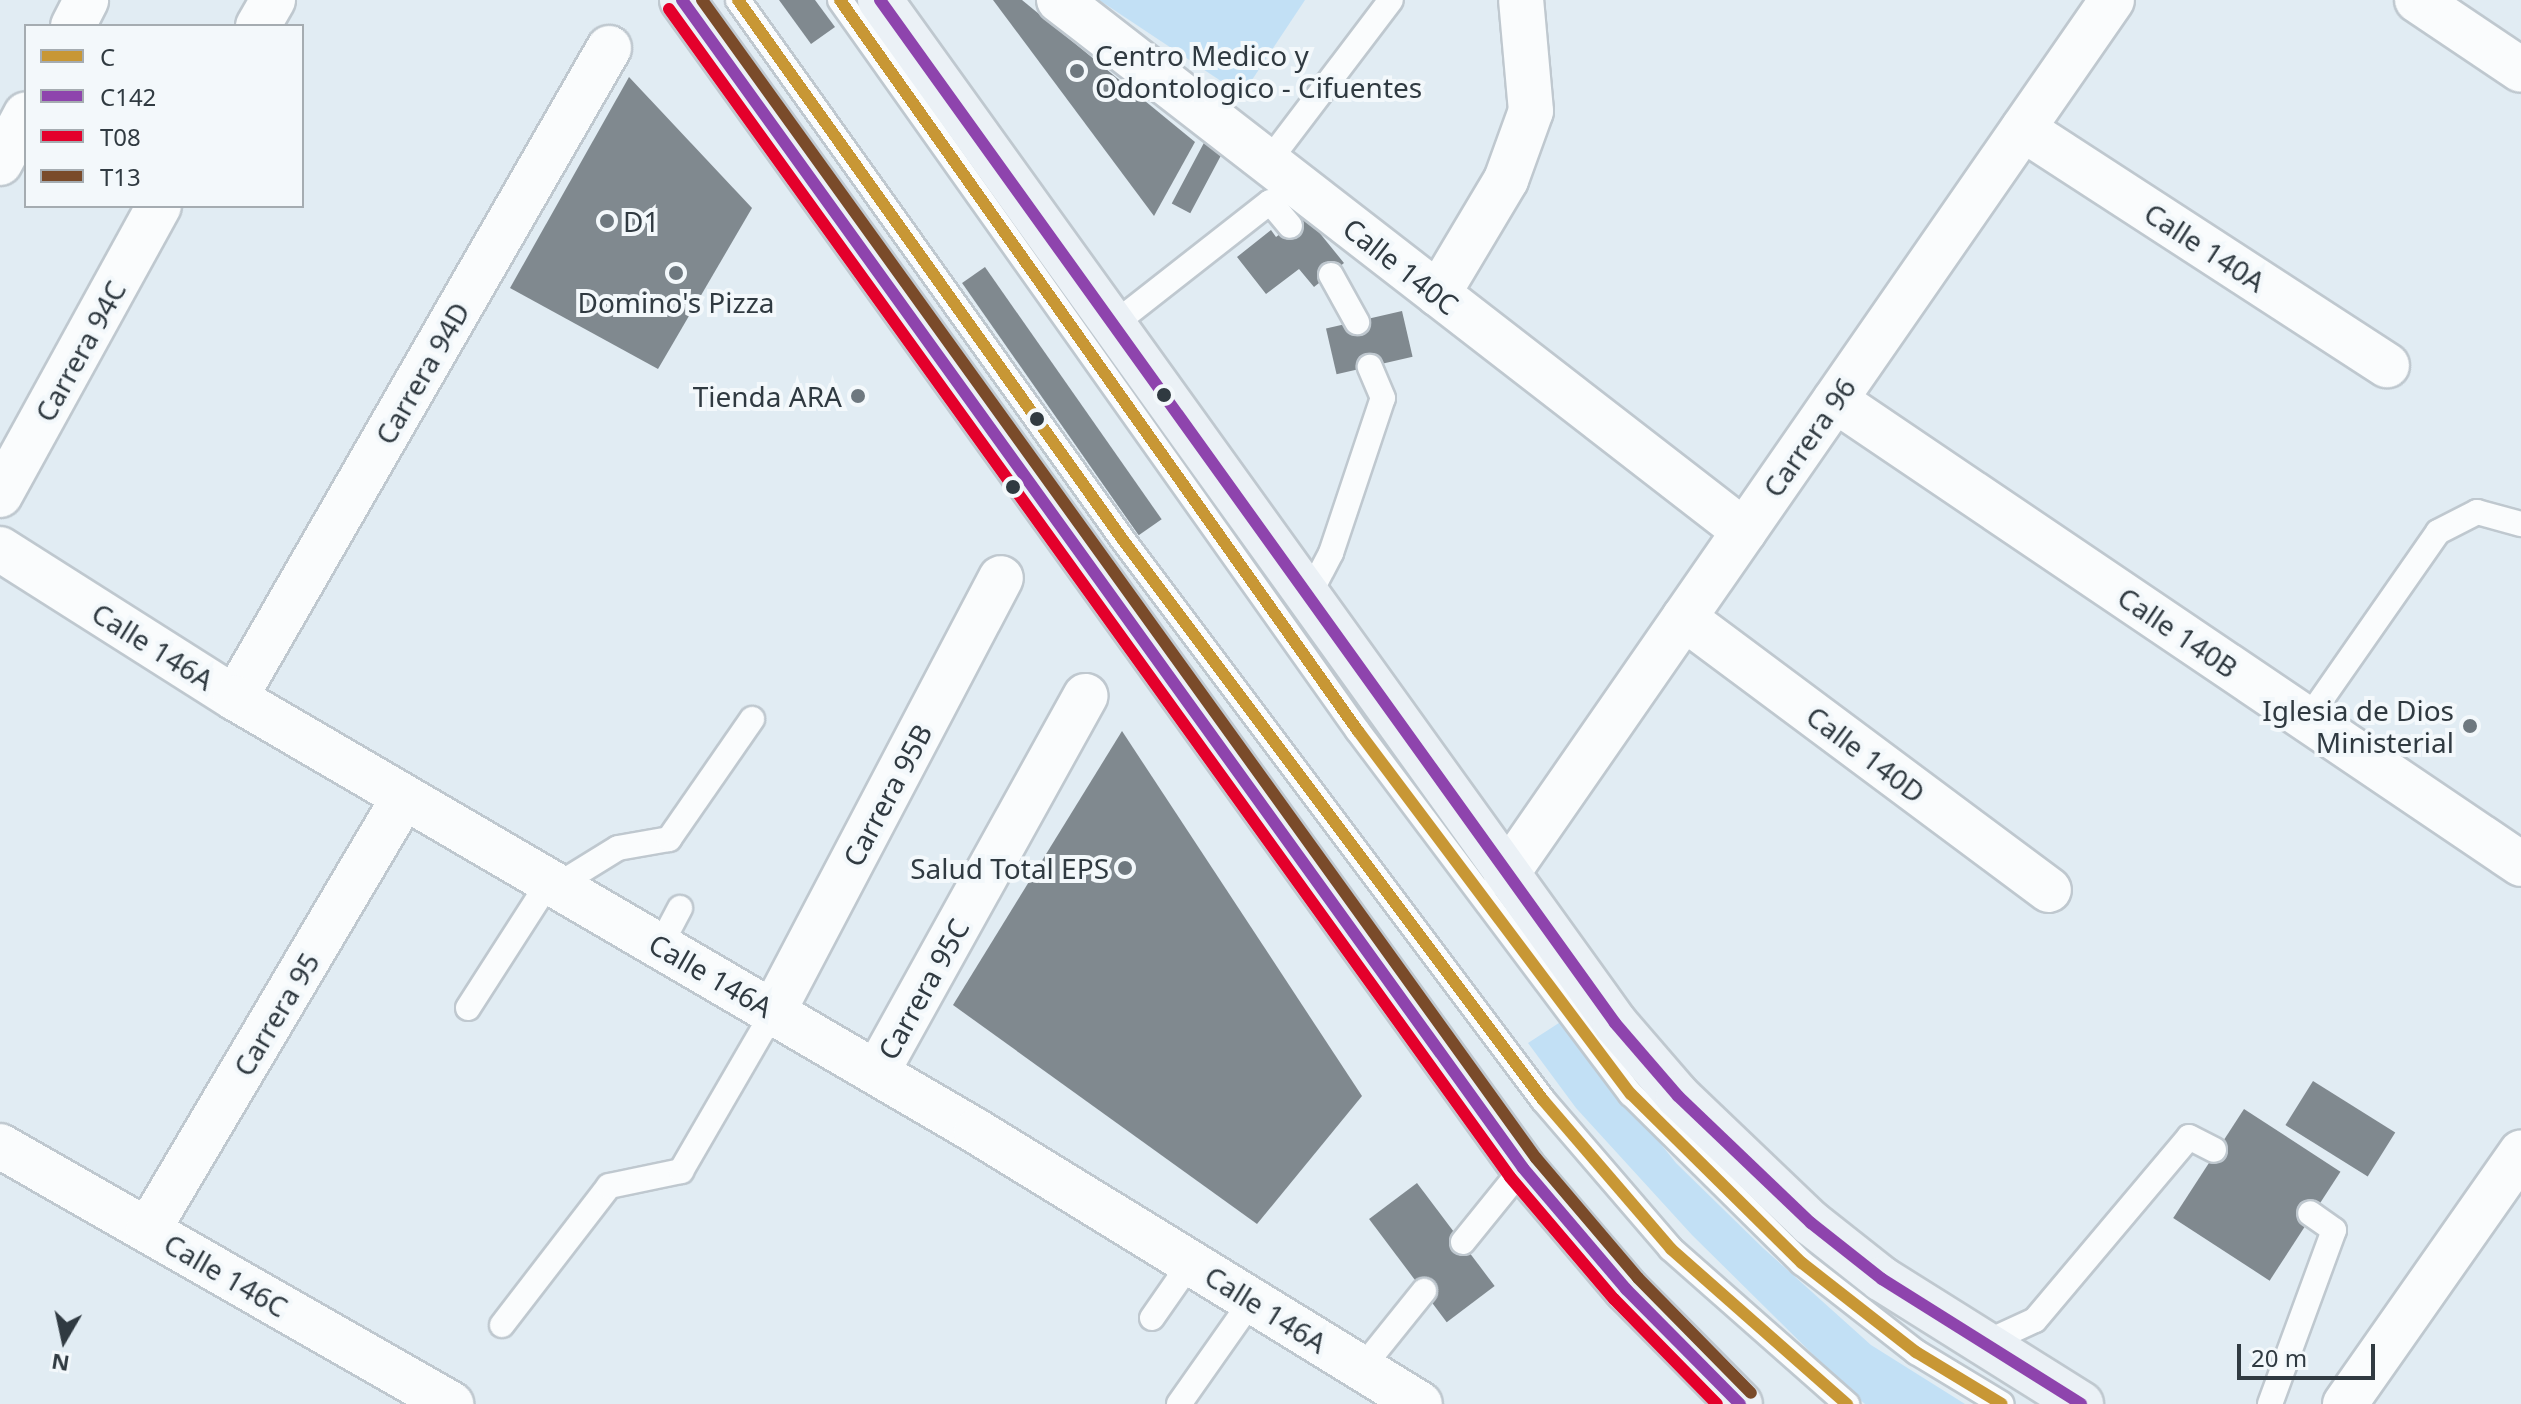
<!DOCTYPE html>
<html>
<head>
<meta charset="utf-8">
<style>
	body { margin:0 }
	#map { position:relative; width:2521px; height:1404px; overflow:hidden; background:#e1ecf3; font-family:"Noto Sans",sans-serif }
	div>[style] { position:absolute }
	.green>* { inset:0; background:#c2e0f5 }
	.building>* { inset:0; background:#80898f; transform-origin:0 0 }
	.roads { filter:drop-shadow(2px 0 #bfc8cf) drop-shadow(-2px 0 #bfc8cf) drop-shadow(0 2px #bfc8cf) drop-shadow(0 -2px #bfc8cf) }
	.service>* { height:24px; margin:-12px; padding:0 12px; transform-origin:12px; border-radius:12px; background:#fafcfd }
	.minor>* { height:44px; margin:-22px; padding:0 22px; transform-origin:22px; border-radius:22px; background:#fafcfd }
	.tertiary>* { height:44px; margin:-22px; padding:0 22px; transform-origin:22px; border-radius:22px; background:#fafcfd }
	.primary>* { height:44px; margin:-22px; padding:0 22px; transform-origin:22px; border-radius:22px; background:#ebf1f6 }
	.bus-1>* { height:12px; margin:-6px; padding:0 6px; transform-origin:6px; border-radius:6px; background:#c89735 }
	.bus-2>* { height:12px; margin:-6px; padding:0 6px; transform-origin:6px; border-radius:6px; background:#8e44ad }
	.bus-3>* { height:12px; margin:-6px; padding:0 6px; transform-origin:6px; border-radius:6px; background:#e4002b }
	.bus-4>* { height:12px; margin:-6px; padding:0 6px; transform-origin:6px; border-radius:6px; background:#7a4b2a }
	.dots>* { width:22px; height:22px; translate:-50% -50%; box-sizing:border-box; border:4px solid #f3f8fb; border-radius:50% }
	span { translate:-50% -50%; white-space:nowrap; text-align:center; line-height:1.15; -webkit-text-stroke:8px #f3f8fb; paint-order:stroke }
	.poi-label { font-size:28px; color:#303a41 }
	.left { translate:0 -50%; text-align:left }
	.right { translate:-100% -50%; text-align:right }
	.street-label { font-size:28px; color:#303a41 }
	.legend { position:absolute; left:24px; top:24px; width:280px; height:184px; box-sizing:border-box; background:#f3f8fb; border:2px solid #a5acb1; margin:0; padding:10px 14px; list-style:none; font-size:24px; color:#303a41 }
	.legend li { display:flex; align-items:center; gap:16px; height:40px }
	.legend b { width:40px; border:2px solid #a5acb1 }
	.north { position:absolute; left:24px; top:1300px; width:80px; height:80px; -webkit-text-stroke:6px #f3f8fb; paint-order:stroke; rotate:189deg; font-size:22px; font-weight:700; line-height:32px; text-align:center; color:#303a41 }
	.north::after { content:''; display:block; margin:auto; width:28px; height:36px; background:#303a41; clip-path:polygon(50% 0,100% 100%,50% 72%,0 100%) }
	.scale { position:absolute; left:2237px; top:1344px; width:138px; height:36px; box-sizing:border-box; border:4px solid #303a41; border-top:0; padding-left:10px; font-size:24px; line-height:28px; white-space:nowrap; color:#303a41; -webkit-text-stroke:6px #f3f8fb; paint-order:stroke }
</style>
</head>
<body>
<div id="map">
	<div class="green">
		<div style="clip-path:polygon(1099px 0,1305px 0,1242px 95px)"></div>
		<div style="clip-path:polygon(1562px 1021px,1676px 1163px,1763px 1248px,1871px 1345px,1965px 1404px,1865px 1404px,1854px 1395px,1692px 1235px,1576px 1108px,1528px 1043px)"></div>
	</div>
	<div class="building">
		<div style="clip-path:polygon(779px 0,815px 0,835px 27px,811px 44px)"></div>
		<div style="clip-path:polygon(993px 0,1022px 0,1195px 142px,1154px 216px)"></div>
		<div style="clip-path:polygon(629px 77px,752px 208px,658px 369px,510px 288px)"></div>
		<div style="left:1206px;top:139px;width:21px;height:73px;rotate:28deg"></div>
		<div style="clip-path:polygon(1305px 215px,1344px 263px,1314px 287px,1299px 269px,1266px 294px,1237px 257px,1271px 230px,1276px 237px)"></div>
		<div style="left:985px;top:267px;width:308px;height:28px;rotate:55deg"></div>
		<div style="left:1402px;top:311px;width:47px;height:78px;rotate:77deg"></div>
		<div style="clip-path:polygon(1122px 731px,1362px 1096px,1257px 1224px,953px 1005px)"></div>
		<div style="left:2313px;top:1081px;width:97px;height:52px;rotate:32deg"></div>
		<div style="left:2244px;top:1109px;width:115px;height:130px;rotate:33deg"></div>
		<div style="left:1417px;top:1183px;width:129px;height:60px;rotate:53deg"></div>
	</div>
	<div class="roads">
		<div class="service">
			<div style="left:738px;top:0;width:663px;rotate:54.51deg"></div>
			<div style="left:1123px;top:540px;width:700px;rotate:53.13deg"></div>
			<div style="left:1543px;top:1100px;width:196px;rotate:49.3deg"></div>
			<div style="left:1671px;top:1249px;width:235px;rotate:41.4deg"></div>
			<div style="left:840px;top:0;width:896px;rotate:54.68deg"></div>
			<div style="left:1358px;top:731px;width:454px;rotate:53.1deg"></div>
			<div style="left:1631px;top:1094px;width:240px;rotate:44.7deg"></div>
			<div style="left:1802px;top:1263px;width:145px;rotate:38deg"></div>
			<div style="left:1916px;top:1352px;width:100px;rotate:31.2deg"></div>
			<div style="left:1268px;top:162px;width:203px;rotate:-52.8deg"></div>
			<div style="left:1331px;top:275px;width:54px;rotate:61deg"></div>
			<div style="left:1113px;top:325px;width:199px;rotate:-38.1deg"></div>
			<div style="left:1270px;top:202px;width:31px;rotate:50deg"></div>
			<div style="left:1308px;top:597px;width:50px;rotate:-62.4deg"></div>
			<div style="left:1331px;top:553px;width:163px;rotate:-71.5deg"></div>
			<div style="left:1383px;top:398px;width:34px;rotate:-113deg"></div>
			<div style="left:2307px;top:720px;width:229px;rotate:-55.1deg"></div>
			<div style="left:2438px;top:532px;width:44px;rotate:-27.1deg"></div>
			<div style="left:2477px;top:512px;width:46px;rotate:15.3deg"></div>
			<div style="left:660px;top:946px;width:43px;rotate:-62.2deg"></div>
			<div style="left:468px;top:1008px;width:150px;rotate:-57.3deg"></div>
			<div style="left:549px;top:882px;width:9px;rotate:18deg"></div>
			<div style="left:558px;top:885px;width:70px;rotate:-31.7deg"></div>
			<div style="left:618px;top:848px;width:52px;rotate:-10deg"></div>
			<div style="left:669px;top:839px;width:146px;rotate:-55.3deg"></div>
			<div style="left:1463px;top:1242px;width:95px;rotate:-51deg"></div>
			<div style="left:1152px;top:1318px;width:68px;rotate:-55.1deg"></div>
			<div style="left:502px;top:1325px;width:175px;rotate:-52.4deg"></div>
			<div style="left:609px;top:1186px;width:74px;rotate:-11.8deg"></div>
			<div style="left:681px;top:1171px;width:184px;rotate:-59.9deg"></div>
			<div style="left:1983px;top:1344px;width:57px;rotate:-24.8deg"></div>
			<div style="left:2035px;top:1320px;width:239px;rotate:-49.9deg"></div>
			<div style="left:2189px;top:1137px;width:28px;rotate:27deg"></div>
			<div style="left:1362px;top:1368px;width:99px;rotate:-51.2deg"></div>
			<div style="left:1179px;top:1404px;width:127px;rotate:-54.9deg"></div>
			<div style="left:2270px;top:1404px;width:185px;rotate:-69.8deg"></div>
			<div style="left:2334px;top:1230px;width:29px;rotate:-145deg"></div>
		</div>
		<div class="minor">
			<div style="left:1059px;top:0;width:867px;rotate:37.78deg"></div>
			<div style="left:2417px;top:0;width:125px;rotate:33.9deg"></div>
			<div style="left:73px;top:26px;width:29px;rotate:-63deg"></div>
			<div style="left:258px;top:26px;width:30px;rotate:-60deg"></div>
			<div style="left:2023px;top:129px;width:434px;rotate:33deg"></div>
			<div style="left:0;top:163px;width:55px;rotate:-62deg"></div>
			<div style="left:1438px;top:294px;width:133px;rotate:-59.2deg"></div>
			<div style="left:1506px;top:180px;width:73px;rotate:-70.1deg"></div>
			<div style="left:1531px;top:111px;width:111px;rotate:-95.1deg"></div>
			<div style="left:1835px;top:400px;width:828px;rotate:34.07deg"></div>
			<div style="left:0;top:495px;width:330px;rotate:-61.2deg"></div>
			<div style="left:1684px;top:618px;width:455px;rotate:36.7deg"></div>
			<div style="left:235px;top:698px;width:750px;rotate:-60.08deg"></div>
			<div style="left:1506px;top:875px;width:1064px;rotate:-55.29deg"></div>
			<div style="left:773px;top:1012px;width:490px;rotate:-62.3deg"></div>
			<div style="left:877px;top:1072px;width:430px;rotate:-61deg"></div>
			<div style="left:0;top:1146px;width:520px;rotate:29.77deg"></div>
			<div style="left:148px;top:1230px;width:503px;rotate:-59.41deg"></div>
			<div style="left:2345px;top:1404px;width:307px;rotate:-55deg"></div>
		</div>
		<div class="tertiary">
			<div style="left:0;top:549px;width:278px;rotate:32.4deg"></div>
			<div style="left:235px;top:698px;width:858px;rotate:30.3deg"></div>
			<div style="left:976px;top:1131px;width:521px;rotate:31.59deg"></div>
		</div>
		<div class="primary">
			<div style="left:682px;top:0;width:1439px;rotate:54.24deg"></div>
			<div style="left:1523px;top:1168px;width:159px;rotate:49.6deg"></div>
			<div style="left:1626px;top:1289px;width:162px;rotate:45.3deg"></div>
			<div style="left:880px;top:0;width:1260px;rotate:54.3deg"></div>
			<div style="left:1615px;top:1023px;width:96px;rotate:49.2deg"></div>
			<div style="left:1678px;top:1096px;width:184px;rotate:43.7deg"></div>
			<div style="left:1811px;top:1223px;width:90px;rotate:38.3deg"></div>
			<div style="left:1882px;top:1279px;width:235px;rotate:32.1deg"></div>
		</div>
	</div>
	<div class="bus-1">
		<div style="left:738px;top:0;width:663px;rotate:54.51deg"></div>
		<div style="left:1123px;top:540px;width:700px;rotate:53.13deg"></div>
		<div style="left:1543px;top:1100px;width:196px;rotate:49.3deg"></div>
		<div style="left:1671px;top:1249px;width:235px;rotate:41.4deg"></div>
		<div style="left:840px;top:0;width:896px;rotate:54.68deg"></div>
		<div style="left:1358px;top:731px;width:454px;rotate:53.1deg"></div>
		<div style="left:1631px;top:1094px;width:240px;rotate:44.7deg"></div>
		<div style="left:1802px;top:1263px;width:145px;rotate:38deg"></div>
		<div style="left:1916px;top:1352px;width:100px;rotate:31.2deg"></div>
	</div>
	<div class="bus-2">
		<div style="left:682px;top:0;width:1439px;rotate:54.24deg"></div>
		<div style="left:1523px;top:1168px;width:159px;rotate:49.6deg"></div>
		<div style="left:1626px;top:1289px;width:162px;rotate:45.3deg"></div>
		<div style="left:880px;top:0;width:1260px;rotate:54.3deg"></div>
		<div style="left:1615px;top:1023px;width:96px;rotate:49.2deg"></div>
		<div style="left:1678px;top:1096px;width:184px;rotate:43.7deg"></div>
		<div style="left:1811px;top:1223px;width:90px;rotate:38.3deg"></div>
		<div style="left:1882px;top:1279px;width:235px;rotate:32.1deg"></div>
	</div>
	<div class="bus-3">
		<div style="left:669px;top:9px;width:1439px;rotate:54.24deg"></div>
		<div style="left:1510px;top:1177px;width:160px;rotate:49.6deg"></div>
		<div style="left:1614px;top:1299px;width:147px;rotate:45.6deg"></div>
	</div>
	<div class="bus-4">
		<div style="left:702px;top:0;width:1427px;rotate:54.24deg"></div>
		<div style="left:1536px;top:1158px;width:157px;rotate:49.6deg"></div>
		<div style="left:1638px;top:1278px;width:161px;rotate:45.5deg"></div>
	</div>
	<div class="dots">
		<div style="left:1077px;top:71px;background:#6e787f"></div>
		<div style="left:607px;top:221px;background:#6e787f"></div>
		<div style="left:676px;top:273px;background:#6e787f"></div>
		<div style="left:1164px;top:395px;background:#303a41"></div>
		<div style="left:858px;top:396px;background:#6e787f"></div>
		<div style="left:1037px;top:419px;background:#303a41"></div>
		<div style="left:1013px;top:487px;background:#303a41"></div>
		<div style="left:2470px;top:726px;background:#6e787f"></div>
		<div style="left:1125px;top:868px;background:#6e787f"></div>
	</div>
	<div class="poi-label">
		<span class="left" style="left:1095px;top:71px">Centro Medico y<br>Odontologico - Cifuentes</span>
		<span class="left" style="left:623px;top:221px">D1</span>
		<span style="left:676px;top:302px">Domino's Pizza</span>
		<span class="right" style="left:842px;top:396px">Tienda ARA</span>
		<span class="right" style="left:2454px;top:726px">Iglesia de Dios<br>Ministerial</span>
		<span class="right" style="left:1109px;top:868px">Salud Total EPS</span>
	</div>
	<div class="street-label">
		<span style="left:2205px;top:247px;rotate:33deg">Calle 140A</span>
		<span style="left:1401px;top:266px;rotate:38deg">Calle 140C</span>
		<span style="left:80px;top:351px;rotate:-61deg">Carrera 94C</span>
		<span style="left:422px;top:373px;rotate:-60deg">Carrera 94D</span>
		<span style="left:1809px;top:437px;rotate:-55deg">Carrera 96</span>
		<span style="left:2178px;top:632px;rotate:34deg">Calle 140B</span>
		<span style="left:153px;top:646px;rotate:32deg">Calle 146A</span>
		<span style="left:1866px;top:754px;rotate:37deg">Calle 140D</span>
		<span style="left:887px;top:795px;rotate:-62deg">Carrera 95B</span>
		<span style="left:711px;top:975px;rotate:30deg">Calle 146A</span>
		<span style="left:923px;top:989px;rotate:-61deg">Carrera 95C</span>
		<span style="left:276px;top:1014px;rotate:-59deg">Carrera 95</span>
		<span style="left:226px;top:1275px;rotate:30deg">Calle 146C</span>
		<span style="left:1266px;top:1309px;rotate:32deg">Calle 146A</span>
	</div>
	<ul class="legend">
	<li><b style="height:10px;background:#c89735"></b>C</li>
	<li><b style="height:10px;background:#8e44ad"></b>C142</li>
	<li><b style="height:10px;background:#e4002b"></b>T08</li>
	<li><b style="height:10px;background:#7a4b2a"></b>T13</li>
	</ul>
	<div class="north">N</div>
	<div class="scale">20 m</div>
</div>
</body>
</html>
